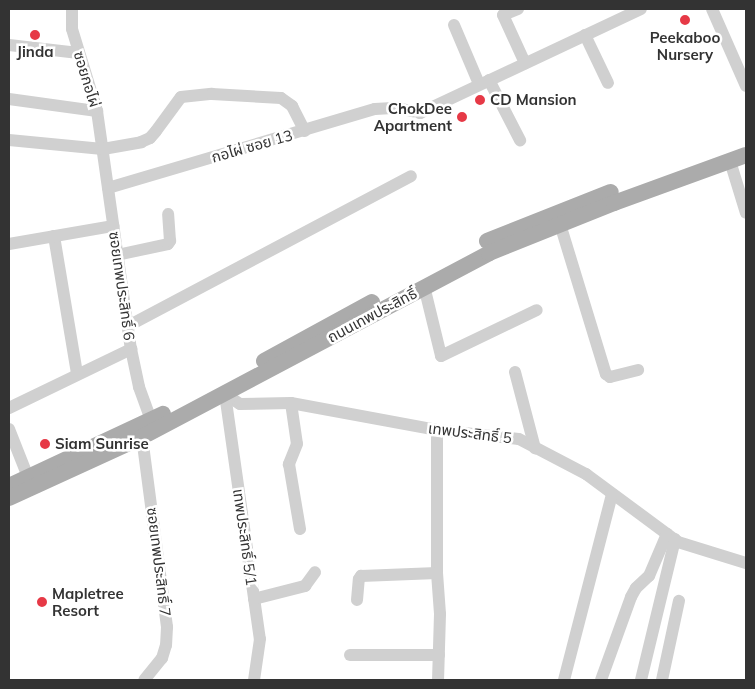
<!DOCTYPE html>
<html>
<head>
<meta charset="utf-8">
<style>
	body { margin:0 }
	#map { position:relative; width:755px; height:689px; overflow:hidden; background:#fff; font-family:Mulish,"Noto Sans Thai",sans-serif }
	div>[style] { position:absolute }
	.minor>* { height:12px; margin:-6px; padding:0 6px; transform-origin:6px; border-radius:6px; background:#d0d0d0 }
	.major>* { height:16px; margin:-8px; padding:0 8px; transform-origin:8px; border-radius:8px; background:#ababab }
	.dots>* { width:14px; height:14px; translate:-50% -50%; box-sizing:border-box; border:2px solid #fff; border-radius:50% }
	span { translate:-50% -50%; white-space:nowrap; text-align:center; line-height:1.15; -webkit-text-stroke:5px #fff; paint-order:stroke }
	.poi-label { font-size:15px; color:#333; font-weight:700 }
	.left { translate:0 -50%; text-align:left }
	.right { translate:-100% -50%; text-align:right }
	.street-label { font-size:15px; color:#333 }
	.frame { position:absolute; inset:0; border:10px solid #333; pointer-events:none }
</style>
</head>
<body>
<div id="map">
	<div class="minor">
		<div style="left:72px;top:9px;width:20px;rotate:90deg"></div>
		<div style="left:72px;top:29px;width:86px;rotate:73deg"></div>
		<div style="left:97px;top:111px;width:240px;rotate:81.9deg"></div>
		<div style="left:131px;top:349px;width:39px;rotate:78deg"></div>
		<div style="left:139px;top:387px;width:35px;rotate:70deg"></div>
		<div style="left:518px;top:9px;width:16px;rotate:158deg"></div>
		<div style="left:503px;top:15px;width:53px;rotate:65.4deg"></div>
		<div style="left:712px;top:9px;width:84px;rotate:66.2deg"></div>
		<div style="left:454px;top:25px;width:64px;rotate:67deg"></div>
		<div style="left:585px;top:35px;width:53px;rotate:64.4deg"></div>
		<div style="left:9px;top:45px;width:70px;rotate:6.5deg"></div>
		<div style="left:489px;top:80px;width:68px;rotate:62.7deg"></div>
		<div style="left:9px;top:99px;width:89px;rotate:7.8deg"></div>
		<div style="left:9px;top:140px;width:94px;rotate:5.5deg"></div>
		<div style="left:103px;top:149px;width:39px;rotate:-10deg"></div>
		<div style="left:141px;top:142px;width:10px;rotate:-24deg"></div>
		<div style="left:150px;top:138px;width:9px;rotate:-49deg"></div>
		<div style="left:156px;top:131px;width:42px;rotate:-53.7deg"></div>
		<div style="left:181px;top:97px;width:31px;rotate:-6deg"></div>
		<div style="left:212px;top:94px;width:69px;rotate:3.3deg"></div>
		<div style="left:281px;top:98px;width:14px;rotate:36deg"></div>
		<div style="left:292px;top:106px;width:28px;rotate:63deg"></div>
		<div style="left:730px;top:161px;width:54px;rotate:72.9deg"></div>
		<div style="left:108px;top:188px;width:278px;rotate:-16.5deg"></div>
		<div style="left:375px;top:109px;width:22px;rotate:-3deg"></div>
		<div style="left:397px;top:108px;width:24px;rotate:12deg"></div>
		<div style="left:420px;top:113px;width:244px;rotate:-25.2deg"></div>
		<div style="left:560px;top:224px;width:157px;rotate:73deg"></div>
		<div style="left:606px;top:374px;width:5px;rotate:37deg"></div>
		<div style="left:610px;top:377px;width:29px;rotate:-14deg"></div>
		<div style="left:54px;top:236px;width:140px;rotate:80.5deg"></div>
		<div style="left:9px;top:244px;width:106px;rotate:-9.8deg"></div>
		<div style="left:117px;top:255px;width:52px;rotate:-12.2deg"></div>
		<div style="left:168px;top:244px;width:4px;rotate:-56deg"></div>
		<div style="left:170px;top:241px;width:27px;rotate:-94deg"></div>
		<div style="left:424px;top:286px;width:72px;rotate:76.3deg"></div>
		<div style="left:441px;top:356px;width:106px;rotate:-25.6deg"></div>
		<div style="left:128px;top:326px;width:320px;rotate:-27.9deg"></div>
		<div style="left:515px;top:372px;width:79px;rotate:75.3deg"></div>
		<div style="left:225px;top:394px;width:18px;rotate:34deg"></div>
		<div style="left:240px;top:404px;width:51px;rotate:-1.1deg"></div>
		<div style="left:291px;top:403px;width:148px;rotate:10.5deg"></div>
		<div style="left:437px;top:430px;width:82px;rotate:6.3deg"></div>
		<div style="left:519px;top:439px;width:76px;rotate:27.6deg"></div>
		<div style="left:586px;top:474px;width:114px;rotate:36.5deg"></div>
		<div style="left:678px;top:542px;width:71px;rotate:17.2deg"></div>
		<div style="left:225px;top:394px;width:247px;rotate:81.9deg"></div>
		<div style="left:260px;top:639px;width:41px;rotate:98.3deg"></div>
		<div style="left:291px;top:403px;width:41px;rotate:81.7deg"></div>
		<div style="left:297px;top:444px;width:22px;rotate:112deg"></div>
		<div style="left:289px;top:464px;width:66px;rotate:80.4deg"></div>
		<div style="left:9px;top:408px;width:136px;rotate:-25.8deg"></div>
		<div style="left:9px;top:429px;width:52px;rotate:68.4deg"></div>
		<div style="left:437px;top:430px;width:143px;rotate:90deg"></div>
		<div style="left:437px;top:573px;width:41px;rotate:85.8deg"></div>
		<div style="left:440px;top:614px;width:66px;rotate:91.7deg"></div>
		<div style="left:142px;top:437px;width:192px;rotate:82.5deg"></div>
		<div style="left:167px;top:627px;width:18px;rotate:93deg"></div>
		<div style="left:166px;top:645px;width:14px;rotate:107deg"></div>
		<div style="left:162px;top:658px;width:28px;rotate:129deg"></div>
		<div style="left:254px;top:599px;width:53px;rotate:-14.3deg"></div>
		<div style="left:305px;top:586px;width:17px;rotate:-54deg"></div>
		<div style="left:357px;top:600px;width:21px;rotate:-85deg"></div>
		<div style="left:359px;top:579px;width:4px;rotate:-56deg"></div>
		<div style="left:361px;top:576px;width:76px;rotate:-2.3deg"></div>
		<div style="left:350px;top:655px;width:89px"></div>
		<div style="left:564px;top:680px;width:192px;rotate:-75.5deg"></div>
		<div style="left:601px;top:680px;width:88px;rotate:-70.1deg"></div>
		<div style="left:631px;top:597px;width:10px;rotate:-61deg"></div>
		<div style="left:636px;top:588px;width:18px;rotate:-43deg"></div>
		<div style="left:649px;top:576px;width:46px;rotate:-66.8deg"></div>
		<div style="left:641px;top:680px;width:145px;rotate:-76.4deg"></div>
		<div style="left:662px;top:680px;width:81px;rotate:-77.9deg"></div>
	</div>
	<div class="major">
		<div style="left:487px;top:241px;width:133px;rotate:-21.6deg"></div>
		<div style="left:264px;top:361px;width:123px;rotate:-28.6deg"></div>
		<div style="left:9px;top:486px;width:170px;rotate:-25.1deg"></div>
		<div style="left:9px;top:498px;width:146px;rotate:-24.6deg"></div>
		<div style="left:142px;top:437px;width:393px;rotate:-27.9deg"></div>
		<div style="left:489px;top:253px;width:135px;rotate:-21.8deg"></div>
		<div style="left:614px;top:203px;width:140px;rotate:-20deg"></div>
	</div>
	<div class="dots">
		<div style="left:685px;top:20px;background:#e63946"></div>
		<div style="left:35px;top:35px;background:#e63946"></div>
		<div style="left:480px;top:100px;background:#e63946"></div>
		<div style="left:462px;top:117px;background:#e63946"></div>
		<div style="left:45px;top:444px;background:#e63946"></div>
		<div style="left:42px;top:602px;background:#e63946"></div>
	</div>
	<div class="poi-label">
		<span style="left:685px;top:46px">Peekaboo<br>Nursery</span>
		<span style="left:35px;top:52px">Jinda</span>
		<span class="left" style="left:490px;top:100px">CD Mansion</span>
		<span class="right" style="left:452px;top:117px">ChokDee<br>Apartment</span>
		<span class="left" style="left:55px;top:444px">Siam Sunrise</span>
		<span class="left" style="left:52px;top:602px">Mapletree<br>Resort</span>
	</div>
	<div class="street-label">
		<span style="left:87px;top:79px;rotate:73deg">ซอยกอไผ่</span>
		<span style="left:252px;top:146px;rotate:-16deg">กอไผ่ ซอย 13</span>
		<span style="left:122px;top:286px;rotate:82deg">ซอยเทพประสิทธิ์ 6</span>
		<span style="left:372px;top:315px;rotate:-28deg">ถนนเทพประสิทธิ์</span>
		<span style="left:470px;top:433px;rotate:7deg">เทพประสิทธิ์ 5</span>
		<span style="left:245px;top:537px;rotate:82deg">เทพประสิทธิ์ 5/1</span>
		<span style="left:159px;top:562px;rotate:83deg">ซอยเทพประสิทธิ์ 7</span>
	</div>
	<div class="frame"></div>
</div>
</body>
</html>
